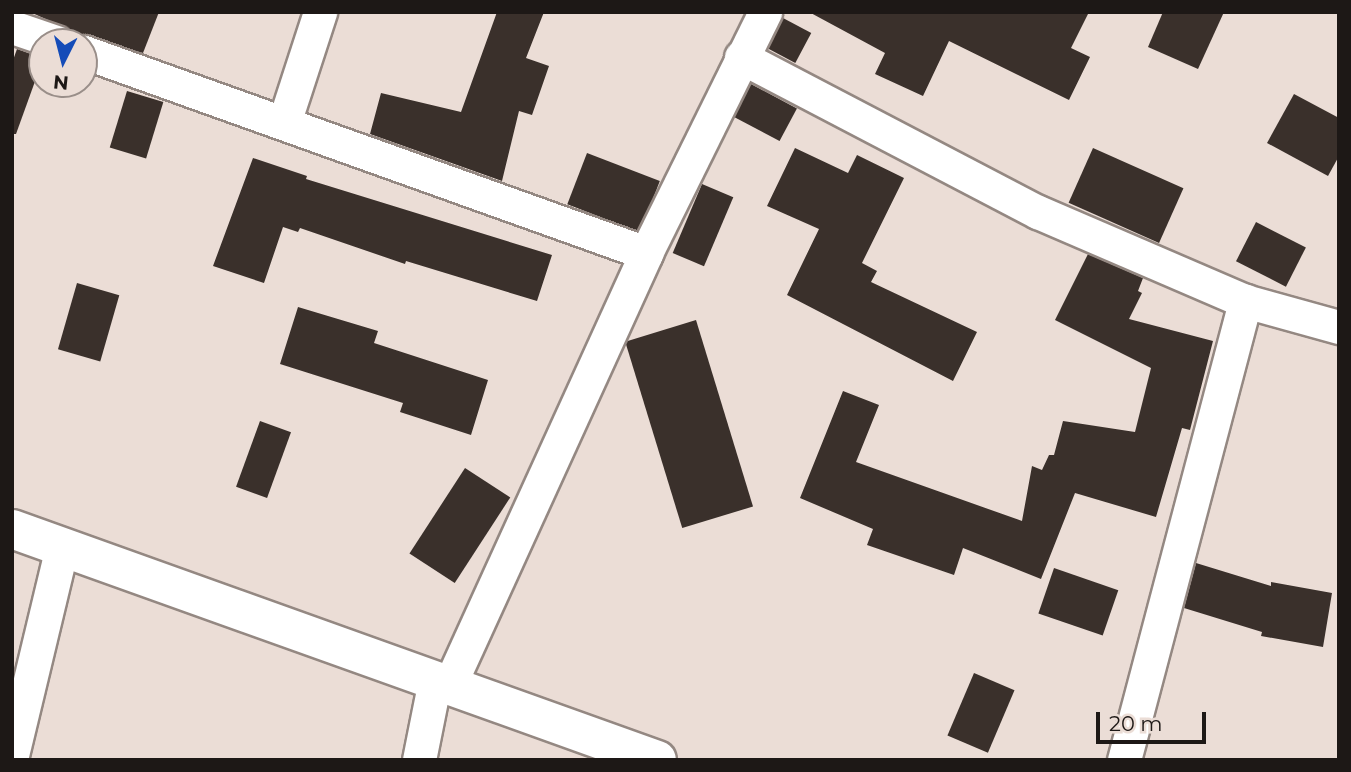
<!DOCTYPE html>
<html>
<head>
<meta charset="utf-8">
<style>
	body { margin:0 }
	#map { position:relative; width:1351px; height:772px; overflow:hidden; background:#ebddd6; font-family:Montserrat,sans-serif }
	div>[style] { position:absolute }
	.building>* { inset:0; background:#3a302b; transform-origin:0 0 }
	.roads { filter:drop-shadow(2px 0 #948882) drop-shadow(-2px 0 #948882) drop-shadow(0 2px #948882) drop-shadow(0 -2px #948882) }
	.minor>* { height:33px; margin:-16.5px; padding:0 16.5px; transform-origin:16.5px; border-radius:16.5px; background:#fff }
	.tertiary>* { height:38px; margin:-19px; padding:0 19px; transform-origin:19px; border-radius:19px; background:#fff }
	span { translate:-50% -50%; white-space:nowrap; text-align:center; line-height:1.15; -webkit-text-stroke:7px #ebddd6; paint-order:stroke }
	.frame { position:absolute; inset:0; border:14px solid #1d1816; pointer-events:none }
	.north { position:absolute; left:28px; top:28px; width:70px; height:70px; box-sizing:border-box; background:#ebddd6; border:2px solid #998e89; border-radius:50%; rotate:186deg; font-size:19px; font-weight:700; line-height:28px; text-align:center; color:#1d1816 }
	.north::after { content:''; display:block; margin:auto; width:24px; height:32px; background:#154cb8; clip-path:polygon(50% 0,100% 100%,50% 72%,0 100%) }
	.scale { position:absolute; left:1096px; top:712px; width:110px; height:32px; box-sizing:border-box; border:4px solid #1d1816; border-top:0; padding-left:9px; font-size:21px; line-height:24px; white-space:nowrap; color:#1d1816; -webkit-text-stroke:5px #ebddd6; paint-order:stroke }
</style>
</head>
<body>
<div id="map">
	<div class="building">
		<div style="clip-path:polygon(30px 12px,159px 12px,143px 53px,79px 34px)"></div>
		<div style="clip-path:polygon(497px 12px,544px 12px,526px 58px,549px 66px,532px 115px,519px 111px,502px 181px,370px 134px,381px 93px,461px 112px)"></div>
		<div style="clip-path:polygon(809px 12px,1089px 12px,1071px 48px,1090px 57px,1069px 100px,949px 41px,923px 96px,875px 74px,885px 53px)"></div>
		<div style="clip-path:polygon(1163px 12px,1224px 12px,1198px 69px,1148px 47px)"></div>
		<div style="left:783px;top:18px;width:32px;height:34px;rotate:28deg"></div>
		<div style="clip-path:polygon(17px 49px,42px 58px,42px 62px,16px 134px,12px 134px,12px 63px)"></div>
		<div style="left:751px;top:84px;width:52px;height:37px;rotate:28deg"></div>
		<div style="left:127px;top:91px;width:38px;height:59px;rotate:17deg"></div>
		<div style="clip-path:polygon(1294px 94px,1339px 118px,1339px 156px,1328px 176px,1267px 143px)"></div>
		<div style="clip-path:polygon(795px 148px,848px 173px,857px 155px,904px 178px,862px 263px,877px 271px,871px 282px,977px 332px,953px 381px,787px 295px,819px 229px,767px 206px)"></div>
		<div style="left:1093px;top:148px;width:99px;height:60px;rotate:24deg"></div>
		<div style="left:587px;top:153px;width:78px;height:55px;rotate:21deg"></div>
		<div style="clip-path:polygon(253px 158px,307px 176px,306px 179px,552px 255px,537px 301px,406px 261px,405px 264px,300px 228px,298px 232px,283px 227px,264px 283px,213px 266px)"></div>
		<div style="left:702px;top:184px;width:34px;height:75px;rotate:23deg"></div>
		<div style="left:1256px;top:222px;width:56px;height:44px;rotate:27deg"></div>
		<div style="clip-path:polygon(1088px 254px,1143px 278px,1138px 291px,1142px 293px,1129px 319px,1213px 341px,1190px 430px,1182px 428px,1156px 517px,1075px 493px,1041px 579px,963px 548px,954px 575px,867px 545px,873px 529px,800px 498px,843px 391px,879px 405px,856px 462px,1022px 521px,1032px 466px,1042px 470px,1049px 455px,1054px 455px,1063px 421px,1135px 432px,1151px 368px,1055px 320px)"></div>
		<div style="left:77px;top:283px;width:44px;height:69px;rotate:16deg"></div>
		<div style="clip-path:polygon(298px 307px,378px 331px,374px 343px,488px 380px,471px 435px,400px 412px,403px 403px,280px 364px)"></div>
		<div style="left:696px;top:320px;width:195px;height:74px;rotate:73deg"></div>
		<div style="left:260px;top:421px;width:33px;height:70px;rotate:20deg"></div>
		<div style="left:465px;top:468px;width:54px;height:102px;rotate:33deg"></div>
		<div style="clip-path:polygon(1196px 563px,1271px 586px,1271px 582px,1332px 593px,1323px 647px,1261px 636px,1262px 632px,1184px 608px)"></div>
		<div style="left:1054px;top:568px;width:68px;height:48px;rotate:19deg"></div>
		<div style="left:974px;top:673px;width:44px;height:68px;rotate:23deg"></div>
	</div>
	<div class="roads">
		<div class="minor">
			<div style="left:12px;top:27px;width:46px;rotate:18.8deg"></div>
			<div style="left:84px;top:52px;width:597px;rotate:19.68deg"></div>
			<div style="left:741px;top:57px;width:335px;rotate:27.6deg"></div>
			<div style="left:1038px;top:212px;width:225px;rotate:23.3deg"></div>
			<div style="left:1245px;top:301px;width:98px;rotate:15.5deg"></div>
			<div style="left:284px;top:123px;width:117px;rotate:-72deg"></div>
			<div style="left:449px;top:686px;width:476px;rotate:-65.5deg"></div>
			<div style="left:646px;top:253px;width:269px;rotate:-63.7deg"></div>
			<div style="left:12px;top:755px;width:215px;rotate:-76.5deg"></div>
			<div style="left:419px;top:760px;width:82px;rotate:-78.7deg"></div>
			<div style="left:1124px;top:760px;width:475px;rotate:-75.2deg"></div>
		</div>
		<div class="tertiary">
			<div style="left:12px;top:529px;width:685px;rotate:19.7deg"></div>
		</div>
	</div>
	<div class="frame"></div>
	<div class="north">N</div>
	<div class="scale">20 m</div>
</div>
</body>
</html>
